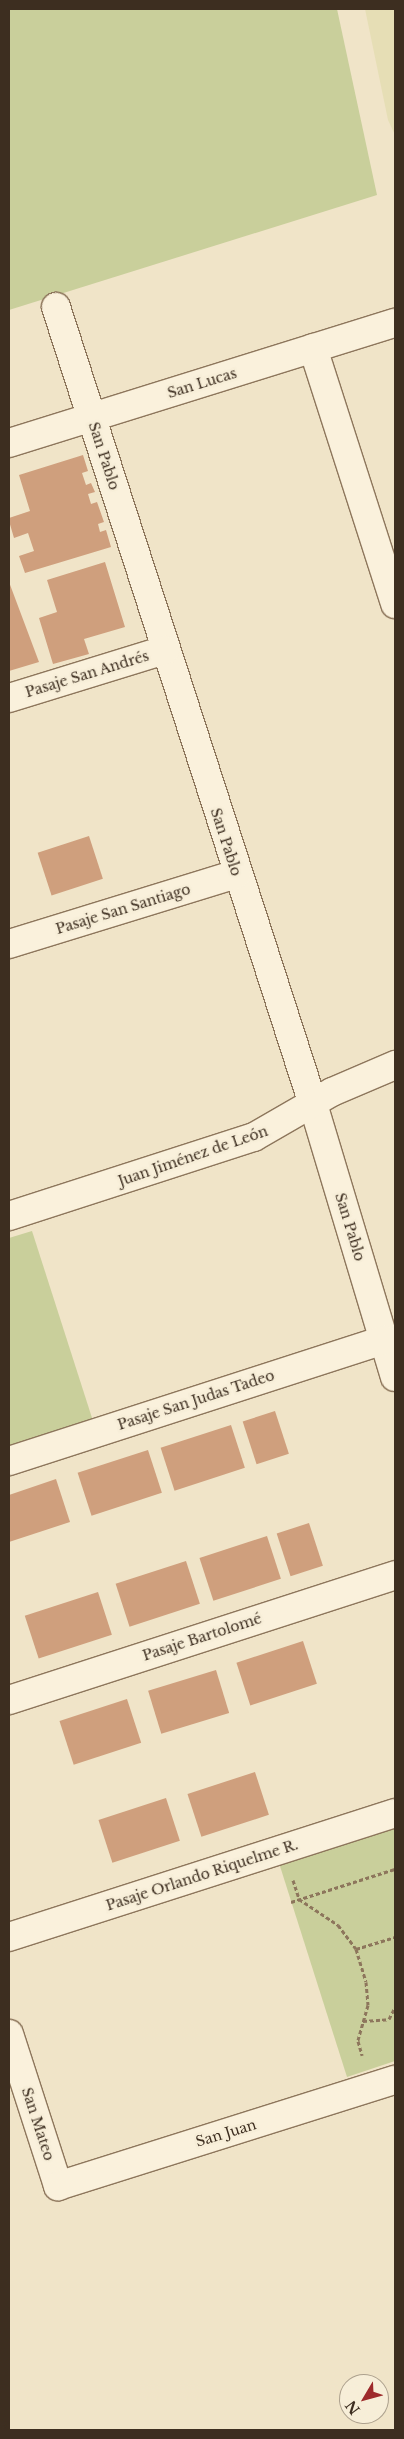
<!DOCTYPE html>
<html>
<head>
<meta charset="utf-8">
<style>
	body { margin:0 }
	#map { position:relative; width:404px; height:2439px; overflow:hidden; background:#f0e4c8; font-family:"Libre Baskerville",serif }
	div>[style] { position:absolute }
	.farmland>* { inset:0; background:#e6deb5 }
	.green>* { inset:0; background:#c9cf9b }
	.building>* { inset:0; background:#cf9f7d; transform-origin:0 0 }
	.path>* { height:3px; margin-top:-1.5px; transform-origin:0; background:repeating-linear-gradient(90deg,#8d765c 0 4px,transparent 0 6.5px) }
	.roads { filter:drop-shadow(1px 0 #8d765c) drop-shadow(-1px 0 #8d765c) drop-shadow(0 1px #8d765c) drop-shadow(0 -1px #8d765c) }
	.minor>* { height:28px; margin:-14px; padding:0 14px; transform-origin:14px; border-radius:14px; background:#faf1dc }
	span { translate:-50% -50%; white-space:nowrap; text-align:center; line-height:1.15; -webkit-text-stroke:5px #f7eed8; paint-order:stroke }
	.street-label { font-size:14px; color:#3d2e20 }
	.frame { position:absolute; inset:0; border:10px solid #3d2e20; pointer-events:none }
	.north { position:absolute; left:339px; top:2374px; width:50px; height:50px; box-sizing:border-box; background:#f7eed8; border:1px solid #ada18e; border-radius:50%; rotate:233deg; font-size:14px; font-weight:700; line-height:20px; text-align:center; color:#3d2e20 }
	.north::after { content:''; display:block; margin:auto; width:18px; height:22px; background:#9e2a2b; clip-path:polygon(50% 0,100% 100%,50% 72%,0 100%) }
</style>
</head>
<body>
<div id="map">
	<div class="farmland">
		<div style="clip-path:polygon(365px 9px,395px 9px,395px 135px,388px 120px)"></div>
	</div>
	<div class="green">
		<div style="clip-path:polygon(9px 9px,337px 9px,377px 195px,9px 310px)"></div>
		<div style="clip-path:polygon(32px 1231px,93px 1421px,9px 1448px,9px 1238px)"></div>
		<div style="clip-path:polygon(395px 1824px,395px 2061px,347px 2077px,279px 1863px)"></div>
	</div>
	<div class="building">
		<div style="clip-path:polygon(83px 455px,88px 471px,82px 473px,86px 485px,91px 483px,95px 492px,88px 494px,91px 504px,97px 502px,104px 522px,98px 524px,100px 532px,106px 530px,111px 547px,25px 573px,19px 556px,34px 551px,28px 533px,14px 538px,9px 521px,9px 518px,30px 511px,19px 475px)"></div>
		<div style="clip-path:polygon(105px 562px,125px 627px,84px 639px,89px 654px,53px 664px,39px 618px,57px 612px,47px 580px)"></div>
		<div style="clip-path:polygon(9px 582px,39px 662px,9px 671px)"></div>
		<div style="left:89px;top:836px;width:45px;height:54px;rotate:72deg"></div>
		<div style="left:275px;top:1411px;width:45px;height:34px;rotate:72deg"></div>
		<div style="left:231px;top:1425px;width:45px;height:74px;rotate:72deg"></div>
		<div style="left:148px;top:1450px;width:45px;height:74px;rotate:72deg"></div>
		<div style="clip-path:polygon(56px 1479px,70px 1522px,9px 1542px,9px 1495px)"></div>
		<div style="left:309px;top:1523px;width:45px;height:34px;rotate:72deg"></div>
		<div style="left:267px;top:1536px;width:45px;height:71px;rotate:72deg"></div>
		<div style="left:186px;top:1561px;width:45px;height:74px;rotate:72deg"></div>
		<div style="left:98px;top:1592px;width:45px;height:77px;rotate:72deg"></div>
		<div style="left:303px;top:1641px;width:45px;height:70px;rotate:72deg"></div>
		<div style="left:216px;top:1670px;width:45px;height:71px;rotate:73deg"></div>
		<div style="left:127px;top:1699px;width:46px;height:71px;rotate:72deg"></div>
		<div style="left:255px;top:1772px;width:45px;height:71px;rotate:72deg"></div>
		<div style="left:166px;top:1798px;width:45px;height:71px;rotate:72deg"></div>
	</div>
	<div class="path">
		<div style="left:293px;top:1880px;width:20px;rotate:72deg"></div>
		<div style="left:299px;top:1899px;width:47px;rotate:33.7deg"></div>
		<div style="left:338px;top:1925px;width:30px;rotate:53deg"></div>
		<div style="left:356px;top:1949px;width:34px;rotate:73deg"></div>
		<div style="left:366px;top:1982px;width:23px;rotate:85deg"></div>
		<div style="left:368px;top:2005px;width:37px;rotate:106deg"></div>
		<div style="left:358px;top:2041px;width:15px;rotate:74deg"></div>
		<div style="left:291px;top:1902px;width:109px;rotate:-17.6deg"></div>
		<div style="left:356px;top:1949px;width:41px;rotate:-17.1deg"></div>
		<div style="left:363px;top:2021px;width:26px;rotate:-4deg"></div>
		<div style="left:389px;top:2019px;width:13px;rotate:-63deg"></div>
	</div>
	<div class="roads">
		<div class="minor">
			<div style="left:56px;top:307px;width:837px;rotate:72.13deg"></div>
			<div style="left:313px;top:1104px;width:285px;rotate:73.3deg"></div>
			<div style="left:313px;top:348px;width:269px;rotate:72.2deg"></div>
			<div style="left:9px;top:443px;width:404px;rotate:-17.3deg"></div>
			<div style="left:9px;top:698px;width:163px;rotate:-17.1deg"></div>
			<div style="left:9px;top:944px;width:238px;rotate:-17.1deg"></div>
			<div style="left:9px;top:1216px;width:257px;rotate:-17.9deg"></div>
			<div style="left:254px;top:1137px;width:90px;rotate:-30deg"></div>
			<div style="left:332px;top:1092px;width:69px;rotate:-23.2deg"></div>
			<div style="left:9px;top:1461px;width:394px;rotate:-17.9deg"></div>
			<div style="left:9px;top:1700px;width:406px;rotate:-17.9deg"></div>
			<div style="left:9px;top:1937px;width:405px;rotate:-17.8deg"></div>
			<div style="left:9px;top:2034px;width:160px;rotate:72.1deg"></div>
			<div style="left:58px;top:2186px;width:353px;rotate:-17.5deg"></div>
		</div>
	</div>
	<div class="street-label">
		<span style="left:202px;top:383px;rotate:-17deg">San Lucas</span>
		<span style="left:104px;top:456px;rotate:72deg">San Pablo</span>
		<span style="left:87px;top:674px;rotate:-17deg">Pasaje San Andrés</span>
		<span style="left:226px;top:842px;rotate:72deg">San Pablo</span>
		<span style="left:123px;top:909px;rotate:-17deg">Pasaje San Santiago</span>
		<span style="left:193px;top:1156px;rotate:-19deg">Juan Jiménez de León</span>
		<span style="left:350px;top:1227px;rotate:73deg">San Pablo</span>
		<span style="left:196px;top:1400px;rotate:-18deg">Pasaje San Judas Tadeo</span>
		<span style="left:202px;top:1637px;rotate:-18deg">Pasaje Bartolomé</span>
		<span style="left:202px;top:1875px;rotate:-18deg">Pasaje Orlando Riquelme R.</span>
		<span style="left:38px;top:2124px;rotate:72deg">San Mateo</span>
		<span style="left:226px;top:2133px;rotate:-17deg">San Juan</span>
	</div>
	<div class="frame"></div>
	<div class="north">N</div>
</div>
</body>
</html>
